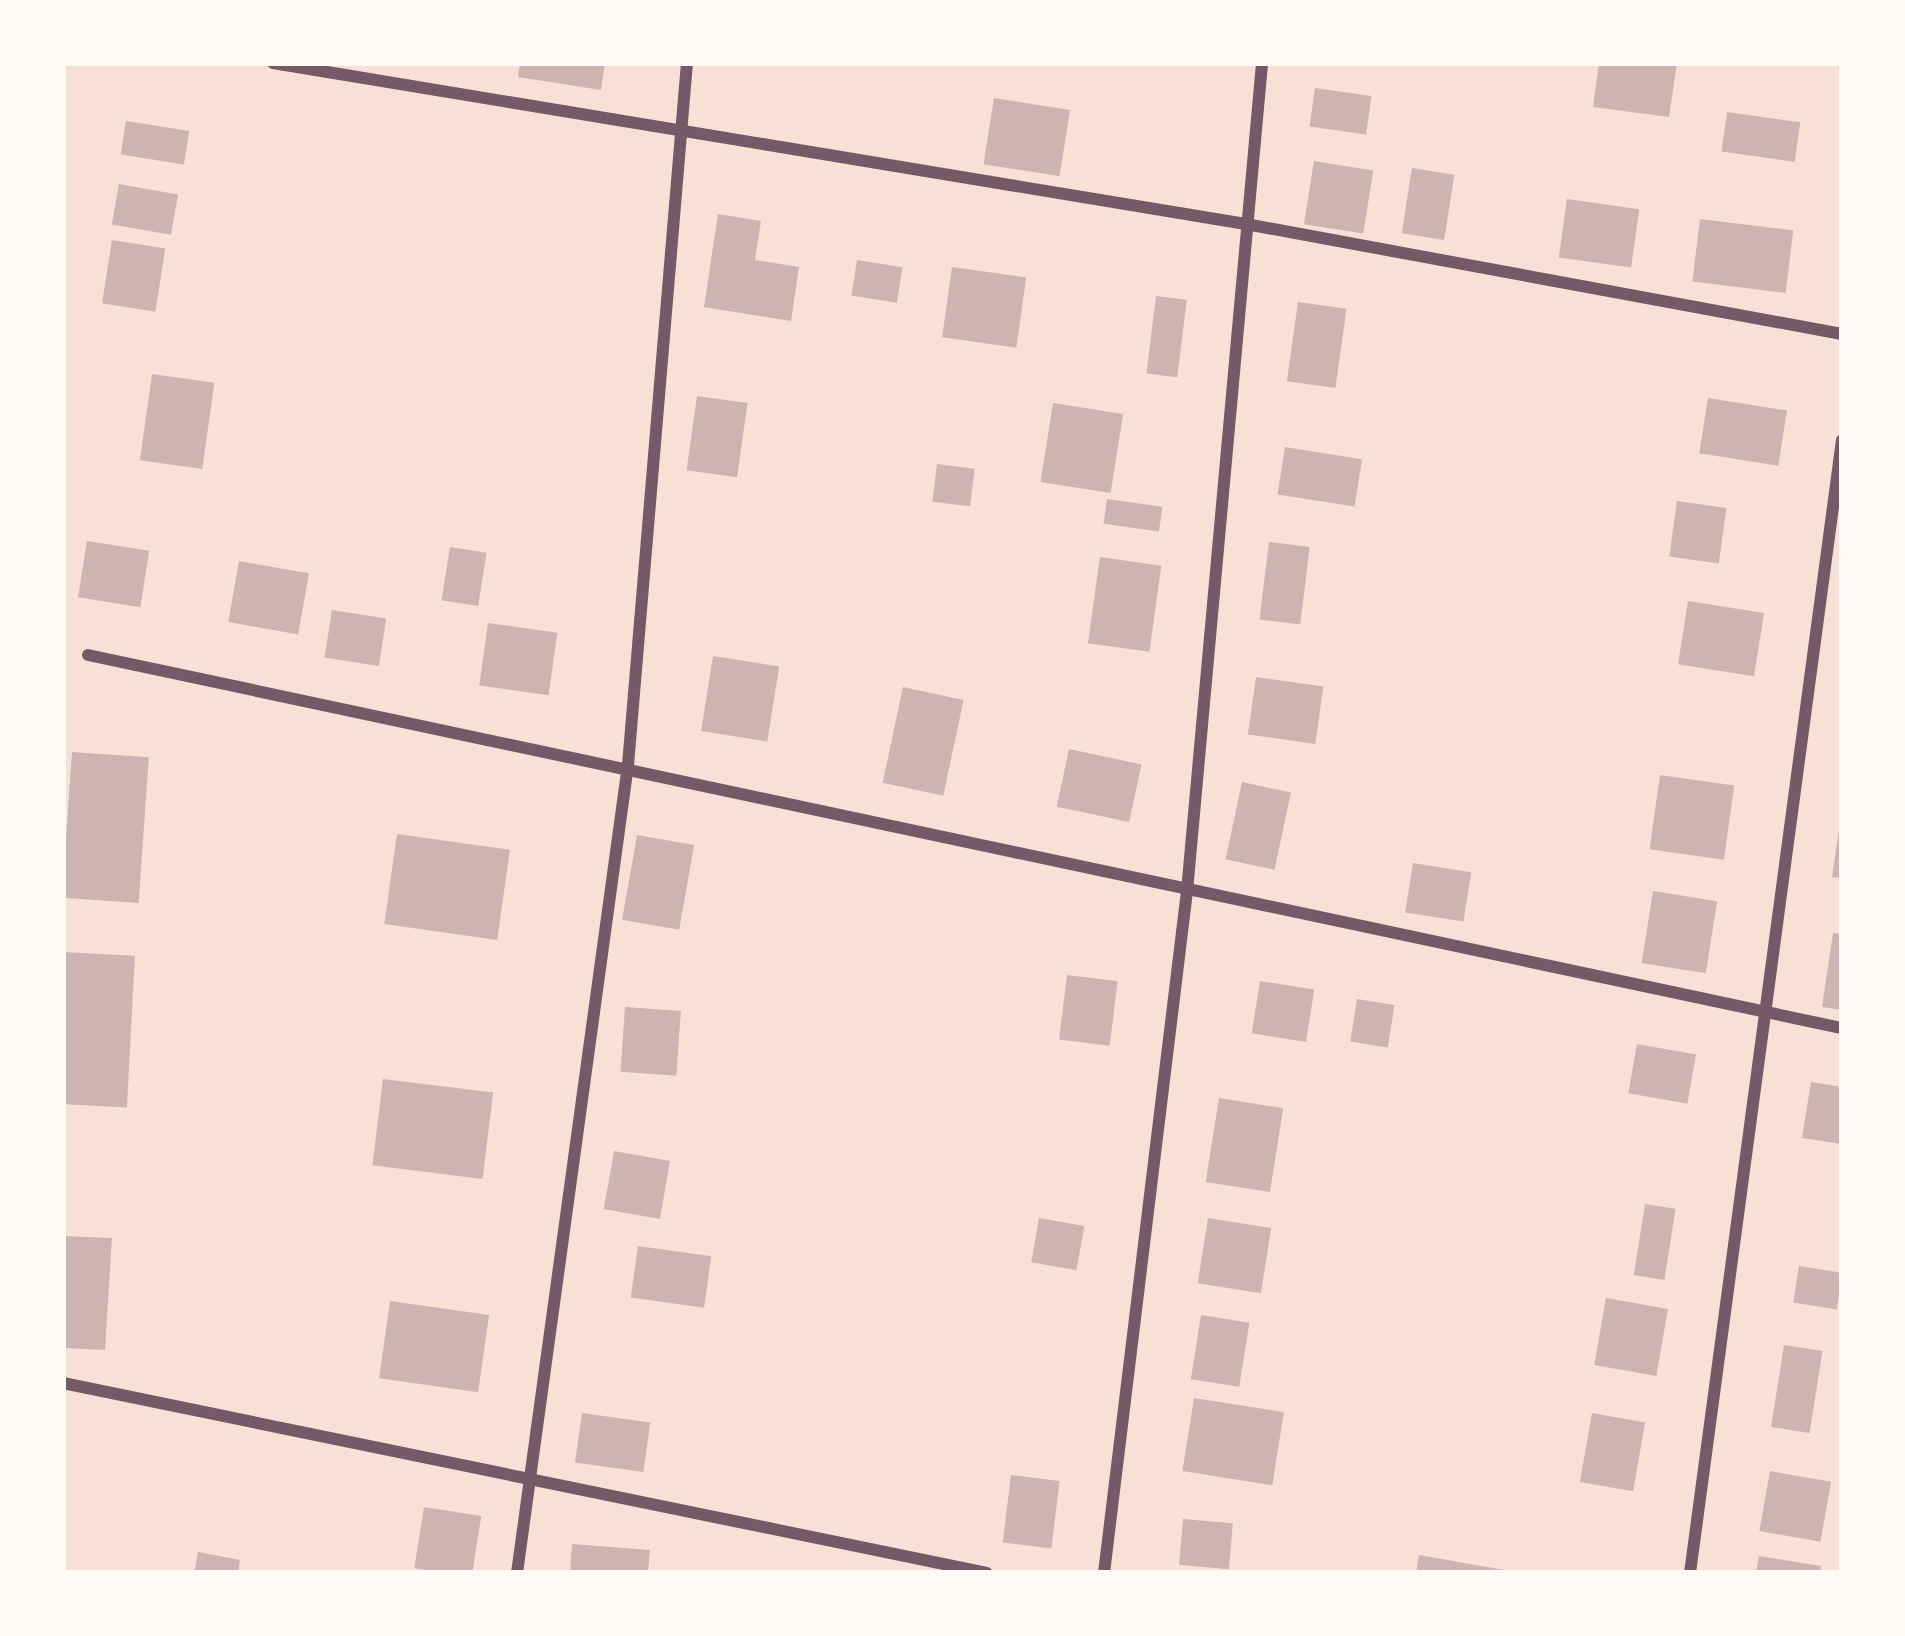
<!DOCTYPE html>
<html>
<head>
<meta charset="utf-8">
<style>
	body { margin:0 }
	#map { position:relative; width:1905px; height:1636px; overflow:hidden; background:#f7e1d7; font-family:Overpass,sans-serif }
	div>[style] { position:absolute }
	.building>* { inset:0; background:#ccb4b1; transform-origin:0 0 }
	.minor>* { height:12px; margin:-6px; padding:0 6px; transform-origin:6px; border-radius:6px; background:#755966 }
	span { translate:-50% -50%; white-space:nowrap; text-align:center; line-height:1.15; -webkit-text-stroke:9px #fffaf5; paint-order:stroke }
	.frame { position:absolute; inset:0; border:66px solid #fffaf5; pointer-events:none }
</style>
</head>
<body>
<div id="map">
	<div class="building">
		<div style="clip-path:polygon(520px 63px,605px 63px,601px 90px,518px 77px)"></div>
		<div style="clip-path:polygon(1599px 63px,1677px 63px,1669px 117px,1593px 107px)"></div>
		<div style="left:1315px;top:88px;width:57px;height:39px;rotate:8deg"></div>
		<div style="left:994px;top:98px;width:77px;height:67px;rotate:9deg"></div>
		<div style="left:1727px;top:112px;width:74px;height:40px;rotate:8deg"></div>
		<div style="left:126px;top:121px;width:64px;height:34px;rotate:9deg"></div>
		<div style="left:1314px;top:161px;width:60px;height:64px;rotate:9deg"></div>
		<div style="left:1412px;top:168px;width:43px;height:66px;rotate:9deg"></div>
		<div style="left:119px;top:184px;width:60px;height:41px;rotate:10deg"></div>
		<div style="left:1567px;top:199px;width:73px;height:59px;rotate:8deg"></div>
		<div style="clip-path:polygon(718px 214px,761px 221px,755px 260px,799px 267px,791px 321px,704px 307px)"></div>
		<div style="left:1700px;top:219px;width:94px;height:63px;rotate:7deg"></div>
		<div style="left:112px;top:240px;width:54px;height:64px;rotate:9deg"></div>
		<div style="left:857px;top:260px;width:46px;height:36px;rotate:9deg"></div>
		<div style="left:952px;top:267px;width:75px;height:71px;rotate:8deg"></div>
		<div style="left:1156px;top:296px;width:31px;height:78px;rotate:7deg"></div>
		<div style="left:1298px;top:302px;width:49px;height:80px;rotate:8deg"></div>
		<div style="left:152px;top:374px;width:63px;height:87px;rotate:8deg"></div>
		<div style="left:697px;top:396px;width:51px;height:75px;rotate:8deg"></div>
		<div style="left:1708px;top:398px;width:80px;height:56px;rotate:9deg"></div>
		<div style="left:1053px;top:403px;width:71px;height:80px;rotate:9deg"></div>
		<div style="left:1285px;top:447px;width:78px;height:48px;rotate:9deg"></div>
		<div style="left:937px;top:464px;width:38px;height:38px;rotate:7deg"></div>
		<div style="left:1107px;top:499px;width:56px;height:25px;rotate:8deg"></div>
		<div style="left:1677px;top:501px;width:50px;height:56px;rotate:8deg"></div>
		<div style="left:87px;top:541px;width:63px;height:57px;rotate:9deg"></div>
		<div style="left:1269px;top:542px;width:41px;height:78px;rotate:7deg"></div>
		<div style="left:450px;top:547px;width:37px;height:54px;rotate:9deg"></div>
		<div style="left:1100px;top:557px;width:62px;height:87px;rotate:8deg"></div>
		<div style="left:239px;top:561px;width:71px;height:62px;rotate:10deg"></div>
		<div style="left:1688px;top:601px;width:77px;height:64px;rotate:9deg"></div>
		<div style="left:332px;top:610px;width:55px;height:48px;rotate:9deg"></div>
		<div style="left:488px;top:623px;width:70px;height:63px;rotate:8deg"></div>
		<div style="left:713px;top:656px;width:67px;height:76px;rotate:9deg"></div>
		<div style="left:1256px;top:677px;width:68px;height:58px;rotate:8deg"></div>
		<div style="left:903px;top:687px;width:62px;height:98px;rotate:12deg"></div>
		<div style="left:1069px;top:749px;width:74px;height:59px;rotate:12deg"></div>
		<div style="left:72px;top:752px;width:77px;height:146px;rotate:4deg"></div>
		<div style="left:1660px;top:775px;width:75px;height:75px;rotate:8deg"></div>
		<div style="left:1242px;top:782px;width:50px;height:79px;rotate:12deg"></div>
		<div style="clip-path:polygon(1839px 830px,1842px 830px,1842px 878px,1832px 877px)"></div>
		<div style="left:397px;top:834px;width:114px;height:91px;rotate:8deg"></div>
		<div style="left:637px;top:835px;width:58px;height:86px;rotate:10deg"></div>
		<div style="left:1413px;top:863px;width:59px;height:50px;rotate:9deg"></div>
		<div style="left:1653px;top:891px;width:65px;height:73px;rotate:9deg"></div>
		<div style="clip-path:polygon(1833px 933px,1842px 934px,1842px 1010px,1822px 1007px)"></div>
		<div style="left:63px;top:952px;width:72px;height:152px;rotate:3deg"></div>
		<div style="left:1067px;top:975px;width:51px;height:65px;rotate:7deg"></div>
		<div style="left:1260px;top:981px;width:55px;height:53px;rotate:9deg"></div>
		<div style="left:1357px;top:999px;width:38px;height:43px;rotate:9deg"></div>
		<div style="left:625px;top:1007px;width:56px;height:65px;rotate:4deg"></div>
		<div style="left:1637px;top:1044px;width:60px;height:50px;rotate:10deg"></div>
		<div style="left:383px;top:1079px;width:111px;height:87px;rotate:7deg"></div>
		<div style="clip-path:polygon(1811px 1082px,1842px 1087px,1842px 1144px,1802px 1138px)"></div>
		<div style="left:1219px;top:1098px;width:65px;height:85px;rotate:9deg"></div>
		<div style="left:614px;top:1151px;width:57px;height:59px;rotate:10deg"></div>
		<div style="left:1645px;top:1204px;width:31px;height:72px;rotate:9deg"></div>
		<div style="left:1039px;top:1218px;width:46px;height:45px;rotate:10deg"></div>
		<div style="left:1208px;top:1218px;width:64px;height:66px;rotate:9deg"></div>
		<div style="clip-path:polygon(63px 1236px,112px 1238px,105px 1350px,63px 1348px)"></div>
		<div style="left:638px;top:1246px;width:74px;height:52px;rotate:8deg"></div>
		<div style="left:1799px;top:1266px;width:44px;height:37px;rotate:9deg"></div>
		<div style="left:1606px;top:1298px;width:63px;height:68px;rotate:10deg"></div>
		<div style="left:390px;top:1301px;width:100px;height:78px;rotate:8deg"></div>
		<div style="left:1201px;top:1315px;width:49px;height:65px;rotate:9deg"></div>
		<div style="left:1784px;top:1345px;width:39px;height:83px;rotate:9deg"></div>
		<div style="left:1194px;top:1398px;width:91px;height:74px;rotate:9deg"></div>
		<div style="left:582px;top:1413px;width:69px;height:50px;rotate:8deg"></div>
		<div style="left:1592px;top:1413px;width:54px;height:70px;rotate:10deg"></div>
		<div style="left:1770px;top:1471px;width:62px;height:61px;rotate:10deg"></div>
		<div style="left:1011px;top:1475px;width:49px;height:68px;rotate:7deg"></div>
		<div style="left:424px;top:1507px;width:58px;height:62px;rotate:9deg"></div>
		<div style="left:1183px;top:1519px;width:50px;height:46px;rotate:5deg"></div>
		<div style="clip-path:polygon(572px 1544px,650px 1550px,648px 1573px,570px 1573px)"></div>
		<div style="clip-path:polygon(198px 1552px,240px 1560px,238px 1573px,194px 1573px)"></div>
		<div style="clip-path:polygon(1419px 1555px,1510px 1571px,1510px 1573px,1416px 1573px)"></div>
		<div style="clip-path:polygon(1759px 1556px,1821px 1566px,1820px 1573px,1756px 1573px)"></div>
	</div>
	<div class="minor">
		<div style="left:273px;top:63px;width:986px;rotate:9.4deg"></div>
		<div style="left:1246px;top:224px;width:606px;rotate:10.46deg"></div>
		<div style="left:88px;top:655px;width:1793px;rotate:12.01deg"></div>
		<div style="left:63px;top:1383px;width:943px;rotate:11.62deg"></div>
		<div style="left:517px;top:1573px;width:816px;rotate:-82.18deg"></div>
		<div style="left:628px;top:765px;width:704px;rotate:-85.2deg"></div>
		<div style="left:1104px;top:1573px;width:687px;rotate:-83.06deg"></div>
		<div style="left:1187px;top:891px;width:831px;rotate:-84.82deg"></div>
		<div style="left:1690px;top:1573px;width:1143px;rotate:-82.36deg"></div>
	</div>
	<div class="frame"></div>
</div>
</body>
</html>
